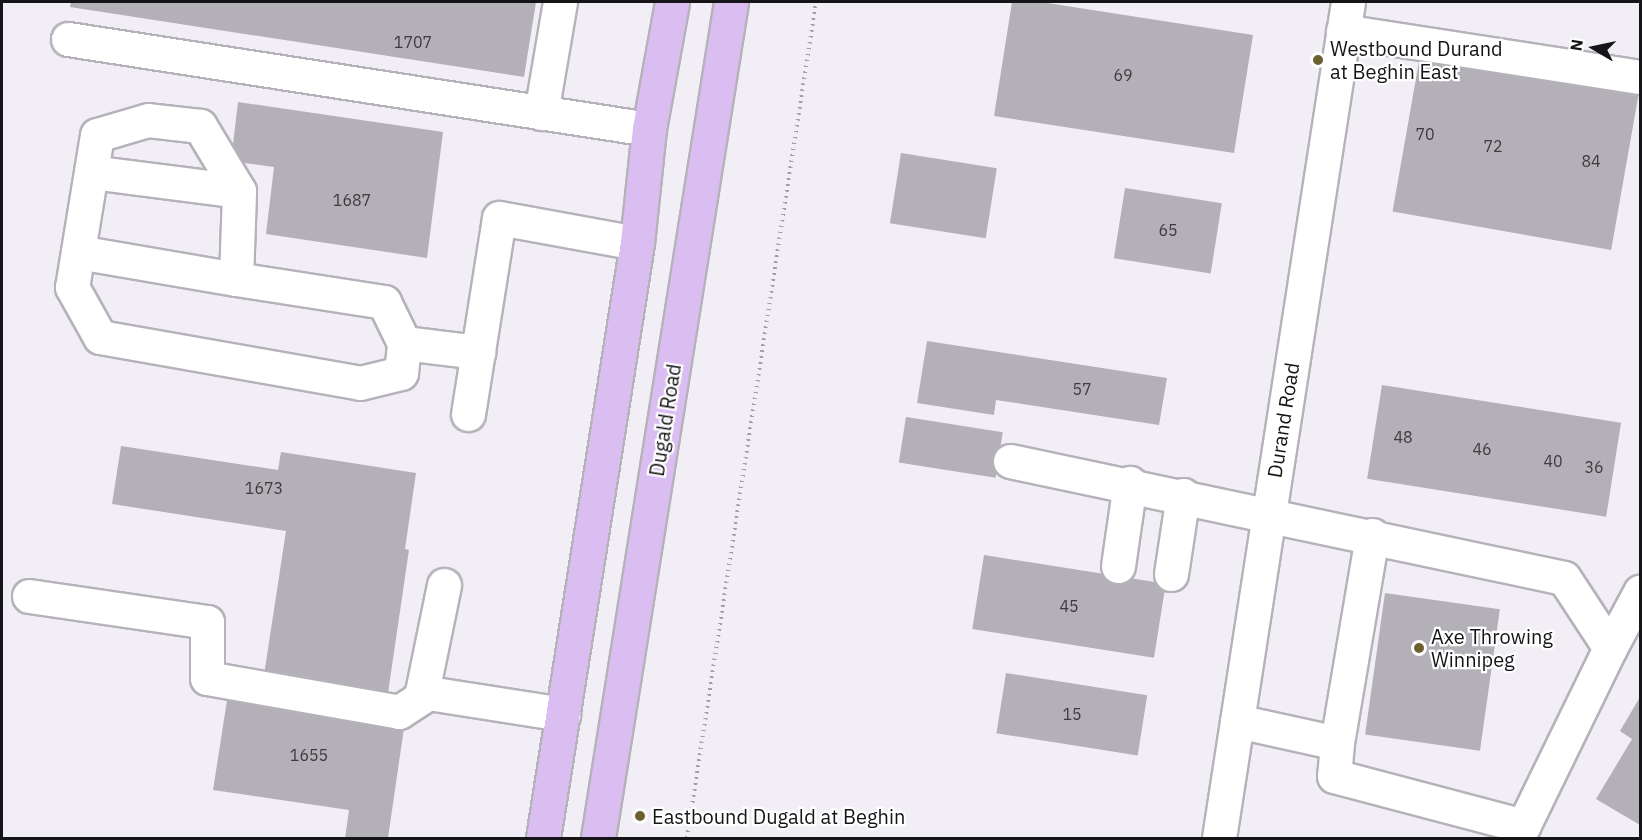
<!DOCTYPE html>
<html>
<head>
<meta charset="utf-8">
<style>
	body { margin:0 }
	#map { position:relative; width:1642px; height:840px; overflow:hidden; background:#f2eef6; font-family:"IBM Plex Sans",sans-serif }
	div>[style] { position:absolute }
	.building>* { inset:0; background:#b4b0b8; transform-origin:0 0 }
	.path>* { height:4px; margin-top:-2px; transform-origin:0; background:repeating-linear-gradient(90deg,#a29fa5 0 1.5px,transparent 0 6px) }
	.roads { filter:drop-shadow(2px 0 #b6b2ba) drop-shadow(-2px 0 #b6b2ba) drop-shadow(0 2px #b6b2ba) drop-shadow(0 -2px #b6b2ba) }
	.minor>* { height:33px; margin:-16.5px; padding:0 16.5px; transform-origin:16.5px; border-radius:16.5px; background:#fff }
	.major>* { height:33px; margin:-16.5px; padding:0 16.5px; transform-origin:16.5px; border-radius:16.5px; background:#dbbef1 }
	.dots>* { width:16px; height:16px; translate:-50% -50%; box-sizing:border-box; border:3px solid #fff; border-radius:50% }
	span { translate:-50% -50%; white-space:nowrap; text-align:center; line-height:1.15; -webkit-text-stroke:4.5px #fff; paint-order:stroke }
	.number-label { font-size:16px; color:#3d3b3e }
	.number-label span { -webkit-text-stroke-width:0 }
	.poi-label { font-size:20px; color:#151416 }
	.left { translate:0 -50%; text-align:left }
	.street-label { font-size:20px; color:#151416 }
	.frame { position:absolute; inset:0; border:3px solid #151416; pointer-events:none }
	.north { position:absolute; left:1564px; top:18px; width:60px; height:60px; -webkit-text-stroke:4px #fff; paint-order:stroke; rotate:279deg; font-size:16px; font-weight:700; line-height:24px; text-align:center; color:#151416 }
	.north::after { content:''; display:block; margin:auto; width:21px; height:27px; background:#151416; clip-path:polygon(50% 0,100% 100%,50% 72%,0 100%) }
</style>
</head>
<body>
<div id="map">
	<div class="building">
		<div style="clip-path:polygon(71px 2px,536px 2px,524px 77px,70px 7px)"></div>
		<div style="clip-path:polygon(1012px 2px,1041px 2px,1253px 35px,1234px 153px,994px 116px)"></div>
		<div style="left:1421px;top:50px;width:222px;height:164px;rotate:10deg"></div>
		<div style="clip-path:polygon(238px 102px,443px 132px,427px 258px,266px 234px,274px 167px,231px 161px)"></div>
		<div style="left:901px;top:153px;width:97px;height:71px;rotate:9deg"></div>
		<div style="left:1125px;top:188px;width:98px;height:71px;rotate:9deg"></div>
		<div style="clip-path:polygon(927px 341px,1167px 378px,1159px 425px,996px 400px,994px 415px,917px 403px)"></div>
		<div style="left:1382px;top:385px;width:242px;height:95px;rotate:9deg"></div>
		<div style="left:906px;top:417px;width:98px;height:46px;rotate:9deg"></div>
		<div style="clip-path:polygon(121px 446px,278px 470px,281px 452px,416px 473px,405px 549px,409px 550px,388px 693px,264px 675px,286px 531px,112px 504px)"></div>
		<div style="left:984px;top:555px;width:184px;height:75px;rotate:9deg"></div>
		<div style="left:1385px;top:593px;width:116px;height:143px;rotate:8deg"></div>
		<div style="left:1006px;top:673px;width:143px;height:61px;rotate:9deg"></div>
		<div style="clip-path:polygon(228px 694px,405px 721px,388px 838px,345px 838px,349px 810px,213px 790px)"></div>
		<div style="clip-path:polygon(1640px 697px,1640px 825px,1596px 799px,1632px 739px,1620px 731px)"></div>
	</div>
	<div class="path">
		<div style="left:687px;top:838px;width:846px;rotate:-81.23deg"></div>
	</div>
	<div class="roads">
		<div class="minor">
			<div style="left:1343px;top:31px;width:301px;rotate:8.8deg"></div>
			<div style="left:68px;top:39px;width:588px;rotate:8.81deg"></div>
			<div style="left:541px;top:113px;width:113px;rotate:-80.3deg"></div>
			<div style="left:91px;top:172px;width:149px;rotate:7.3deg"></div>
			<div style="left:78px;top:252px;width:160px;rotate:9.7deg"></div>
			<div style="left:236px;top:279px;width:88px;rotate:-88deg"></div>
			<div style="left:239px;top:191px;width:76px;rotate:-121deg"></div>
			<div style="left:200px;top:126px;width:52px;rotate:-173.4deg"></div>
			<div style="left:148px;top:120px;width:53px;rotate:163.6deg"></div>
			<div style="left:97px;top:135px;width:154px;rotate:99.3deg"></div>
			<div style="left:72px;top:287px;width:57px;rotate:60.8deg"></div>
			<div style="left:100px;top:337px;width:264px;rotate:10deg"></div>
			<div style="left:360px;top:383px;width:42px;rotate:-13.7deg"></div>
			<div style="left:401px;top:373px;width:30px;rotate:-84deg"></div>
			<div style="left:404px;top:343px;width:75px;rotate:6.9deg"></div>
			<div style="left:236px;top:279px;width:150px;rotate:8.8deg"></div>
			<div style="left:384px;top:302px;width:46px;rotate:64deg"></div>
			<div style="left:468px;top:414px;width:198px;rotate:-81deg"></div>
			<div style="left:499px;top:218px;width:140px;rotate:10.3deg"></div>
			<div style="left:1010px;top:461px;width:566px;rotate:11.93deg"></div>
			<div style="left:1564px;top:578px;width:84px;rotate:56.7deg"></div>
			<div style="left:1610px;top:648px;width:198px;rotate:116deg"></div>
			<div style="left:1118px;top:566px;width:84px;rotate:-81.8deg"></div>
			<div style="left:1171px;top:574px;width:80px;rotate:-81.4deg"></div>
			<div style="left:444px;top:585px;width:109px;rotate:101.6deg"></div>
			<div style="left:422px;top:692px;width:143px;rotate:8.9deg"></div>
			<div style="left:29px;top:596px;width:180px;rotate:8.3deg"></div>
			<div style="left:207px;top:622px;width:56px;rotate:90deg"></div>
			<div style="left:207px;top:678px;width:195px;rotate:10deg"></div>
			<div style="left:399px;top:712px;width:35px;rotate:-33deg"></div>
			<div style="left:1610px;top:648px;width:64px;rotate:-61.8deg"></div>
			<div style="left:1237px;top:721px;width:102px;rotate:12.4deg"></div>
			<div style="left:1337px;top:743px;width:33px;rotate:95deg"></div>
			<div style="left:1334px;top:776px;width:196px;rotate:14.8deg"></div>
			<div style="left:1523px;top:826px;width:14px;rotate:124deg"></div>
			<div style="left:1337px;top:743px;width:211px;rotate:-80.4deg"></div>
			<div style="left:1219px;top:838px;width:846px;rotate:-81.23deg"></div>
		</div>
		<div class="major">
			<div style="left:543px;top:838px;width:602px;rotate:-81.02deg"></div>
			<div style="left:637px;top:243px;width:115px;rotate:-84deg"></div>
			<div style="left:649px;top:129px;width:129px;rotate:-79.7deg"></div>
			<div style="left:598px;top:838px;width:847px;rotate:-80.96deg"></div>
		</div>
	</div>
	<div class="dots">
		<div style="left:1318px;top:60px;background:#6a612e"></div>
		<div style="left:1419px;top:648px;background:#6a612e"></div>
		<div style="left:640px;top:816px;background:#6a612e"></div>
	</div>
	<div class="number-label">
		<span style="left:413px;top:42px">1707</span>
		<span style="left:1123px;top:75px">69</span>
		<span style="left:1425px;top:134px">70</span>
		<span style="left:1493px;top:146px">72</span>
		<span style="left:1591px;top:161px">84</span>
		<span style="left:352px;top:200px">1687</span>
		<span style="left:1168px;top:230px">65</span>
		<span style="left:1082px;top:389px">57</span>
		<span style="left:1403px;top:437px">48</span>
		<span style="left:1482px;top:449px">46</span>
		<span style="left:1553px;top:461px">40</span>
		<span style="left:1594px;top:467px">36</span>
		<span style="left:264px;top:488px">1673</span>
		<span style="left:1069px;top:606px">45</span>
		<span style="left:1072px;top:714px">15</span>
		<span style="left:309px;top:755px">1655</span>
	</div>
	<div class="poi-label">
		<span class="left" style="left:1330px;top:60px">Westbound Durand<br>at Beghin East</span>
		<span class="left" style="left:1431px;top:648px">Axe Throwing<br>Winnipeg</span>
		<span class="left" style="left:652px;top:816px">Eastbound Dugald at Beghin</span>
	</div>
	<div class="street-label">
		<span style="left:665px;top:420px;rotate:-81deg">Dugald Road</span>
		<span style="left:1283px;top:420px;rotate:-81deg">Durand Road</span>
	</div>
	<div class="frame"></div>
	<div class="north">N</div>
</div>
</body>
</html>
